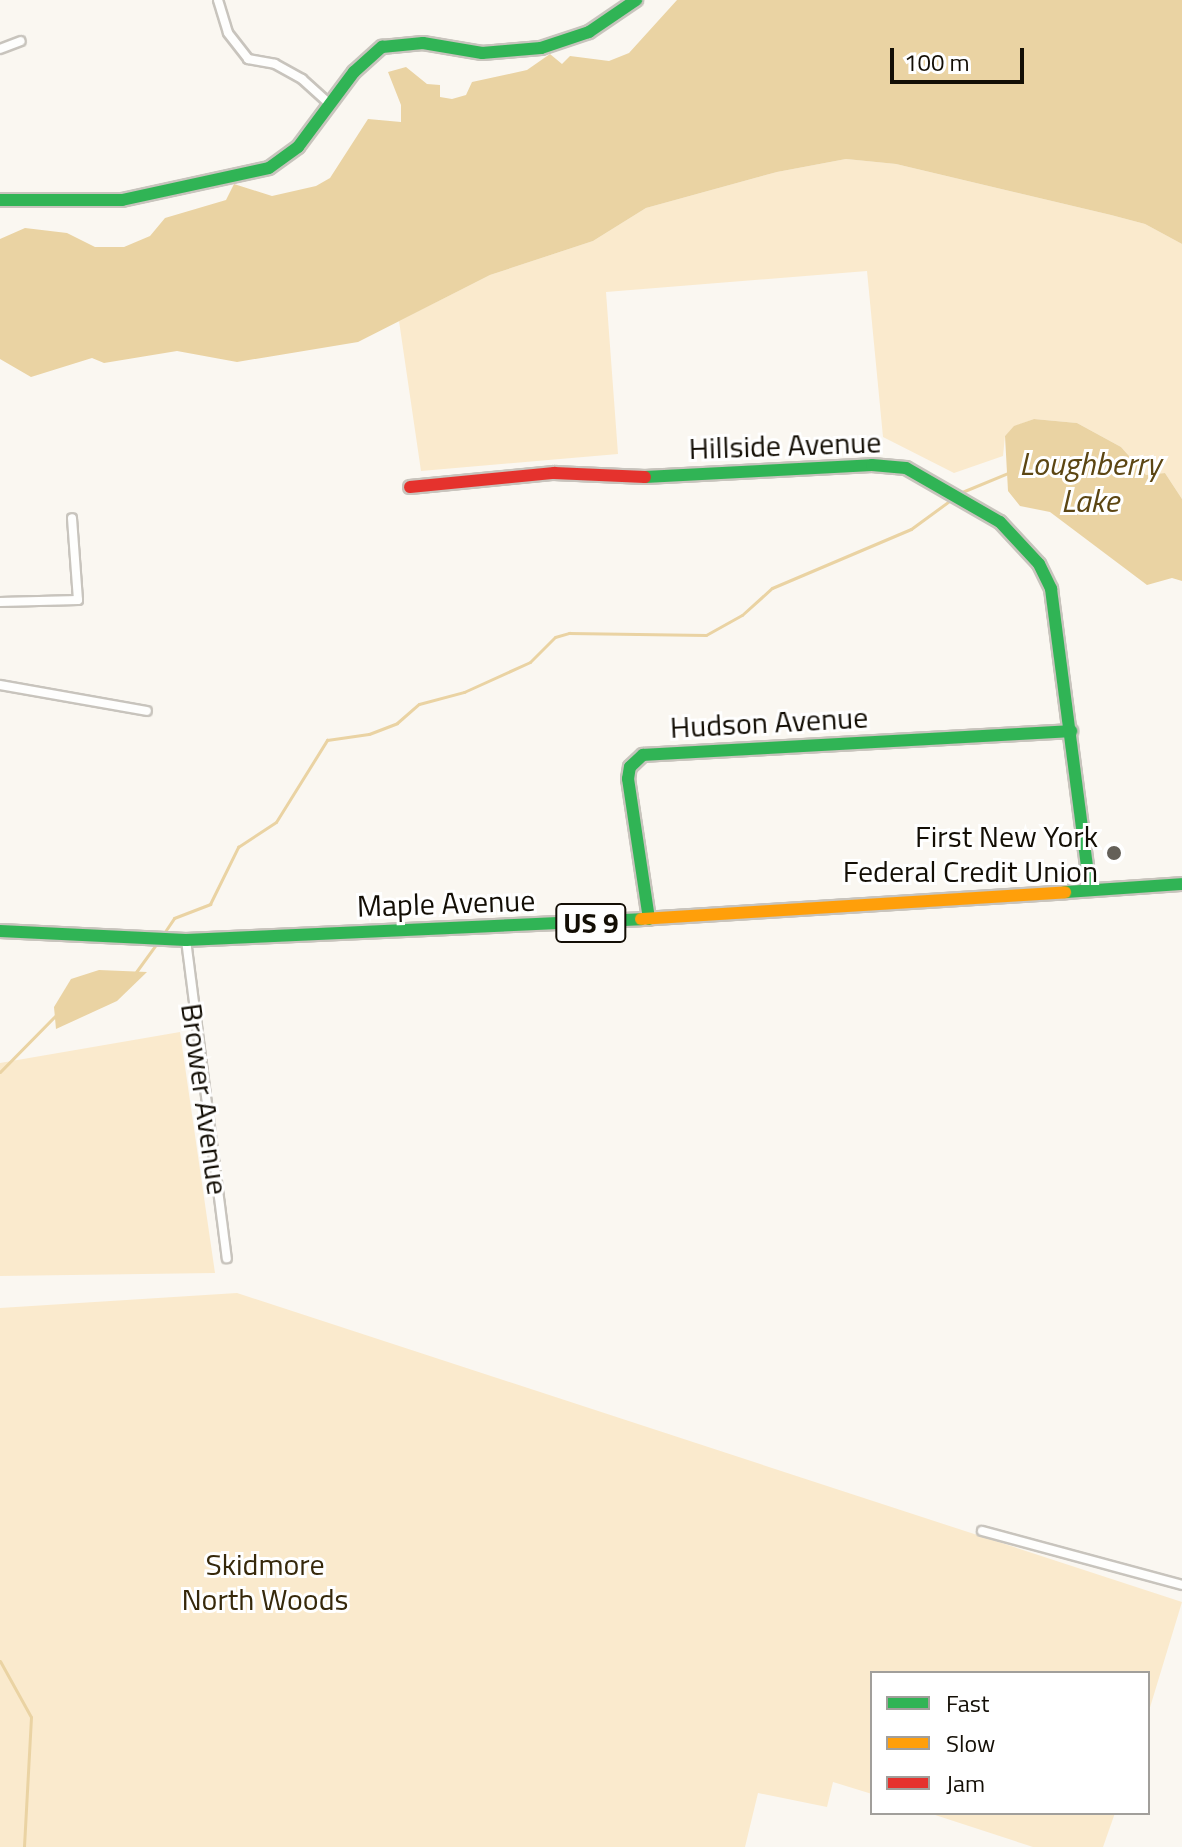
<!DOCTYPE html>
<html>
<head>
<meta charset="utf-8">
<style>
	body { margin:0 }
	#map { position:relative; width:1182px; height:1847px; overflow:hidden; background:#faf7f1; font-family:"Titillium Web",sans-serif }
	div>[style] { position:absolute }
	.green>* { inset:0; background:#faeacd }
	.water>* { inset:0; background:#ead3a3 }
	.stream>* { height:3px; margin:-1.5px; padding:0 1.5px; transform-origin:1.5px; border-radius:1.5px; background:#ead3a3 }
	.roads { filter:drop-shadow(2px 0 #c8c4bd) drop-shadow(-2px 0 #c8c4bd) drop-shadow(0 2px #c8c4bd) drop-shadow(0 -2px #c8c4bd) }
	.street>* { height:8px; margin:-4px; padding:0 4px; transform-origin:4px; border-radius:4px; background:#fefefd }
	.fast>* { height:12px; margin:-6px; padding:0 6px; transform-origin:6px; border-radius:6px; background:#30b455 }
	.slow>* { height:12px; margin:-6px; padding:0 6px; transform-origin:6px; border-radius:6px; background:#ff9f0a }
	.jam>* { height:12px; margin:-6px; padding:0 6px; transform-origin:6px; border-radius:6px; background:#e5322d }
	.dots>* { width:22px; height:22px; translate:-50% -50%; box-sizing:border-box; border:4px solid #fff; border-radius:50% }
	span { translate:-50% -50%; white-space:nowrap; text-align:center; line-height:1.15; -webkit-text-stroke:6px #fff; paint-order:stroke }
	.shield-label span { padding:2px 6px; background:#fff; border:2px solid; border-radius:6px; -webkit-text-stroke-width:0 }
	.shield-label { font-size:28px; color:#130e05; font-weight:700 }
	.street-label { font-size:30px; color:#130e05 }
	.poi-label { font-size:30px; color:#130e05 }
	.right { translate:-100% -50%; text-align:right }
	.park-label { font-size:30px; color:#36280a }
	.water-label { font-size:32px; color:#5c4613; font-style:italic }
	.legend { position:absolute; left:870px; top:1671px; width:280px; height:144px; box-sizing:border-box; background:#fff; border:2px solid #a19f9b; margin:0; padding:10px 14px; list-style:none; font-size:24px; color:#130e05 }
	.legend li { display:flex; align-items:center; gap:16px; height:40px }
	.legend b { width:40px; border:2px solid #a19f9b }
	.scale { position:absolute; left:890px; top:48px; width:134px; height:36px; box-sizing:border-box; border:4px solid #130e05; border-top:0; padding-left:10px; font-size:24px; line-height:28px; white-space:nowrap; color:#130e05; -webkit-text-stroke:6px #fff; paint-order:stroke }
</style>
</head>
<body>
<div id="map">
	<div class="green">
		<div style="clip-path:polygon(846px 159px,896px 164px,1111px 215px,1145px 224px,1182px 244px,1182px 499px,1165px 473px,1146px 475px,1121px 447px,1077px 423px,1034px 419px,1015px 426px,1005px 436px,1003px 456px,954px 473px,883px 437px,867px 271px,606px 292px,618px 454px,421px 471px,399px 321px,490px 275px,593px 241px,646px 208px,777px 172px)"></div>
		<div style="clip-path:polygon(180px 1032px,215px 1273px,0 1276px,0 1063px)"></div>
		<div style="clip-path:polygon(237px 1293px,1182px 1602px,1148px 1714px,1148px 1673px,872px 1673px,872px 1794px,833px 1782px,827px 1807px,758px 1793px,745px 1847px,0 1847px,0 1308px)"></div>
		<div style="clip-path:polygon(929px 1813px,1115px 1813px,1103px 1847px,1033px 1847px)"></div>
	</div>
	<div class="water">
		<div style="clip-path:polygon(677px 0,1182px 0,1182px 244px,1145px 224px,1111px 215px,896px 164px,846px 159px,777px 172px,646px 208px,593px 241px,490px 275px,358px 342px,237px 362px,177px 351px,104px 363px,92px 358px,31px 377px,0 359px,0 239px,25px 228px,67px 233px,95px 247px,124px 247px,150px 236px,165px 218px,226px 200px,234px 184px,272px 196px,316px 186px,330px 178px,368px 119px,401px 122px,401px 105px,388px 72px,406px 67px,427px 84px,440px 85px,440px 97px,452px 99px,466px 95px,472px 82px,527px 70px,550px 54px,562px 64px,570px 56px,609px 61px,629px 53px)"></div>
		<div style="clip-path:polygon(1034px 419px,1077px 423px,1121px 447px,1146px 475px,1165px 473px,1182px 499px,1182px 581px,1172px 578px,1147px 585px,1050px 512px,1020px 506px,1008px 491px,1005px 436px,1014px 426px)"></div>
		<div style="clip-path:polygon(99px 970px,147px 972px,117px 1001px,56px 1029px,54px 1007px,71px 979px)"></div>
	</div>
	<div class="stream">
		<div style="left:962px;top:492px;width:50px;rotate:-22.4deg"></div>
		<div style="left:164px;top:933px;width:18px;rotate:-56deg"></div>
		<div style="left:174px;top:918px;width:39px;rotate:-21deg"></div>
		<div style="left:210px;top:904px;width:64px;rotate:-63.8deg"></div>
		<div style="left:238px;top:847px;width:45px;rotate:-33.3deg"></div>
		<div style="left:276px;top:822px;width:97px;rotate:-58.1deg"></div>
		<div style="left:327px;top:740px;width:42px;rotate:-8.1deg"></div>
		<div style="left:369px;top:734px;width:30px;rotate:-21deg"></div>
		<div style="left:397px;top:723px;width:29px;rotate:-41deg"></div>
		<div style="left:419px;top:704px;width:47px;rotate:-14.9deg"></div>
		<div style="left:464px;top:692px;width:72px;rotate:-24.4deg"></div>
		<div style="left:530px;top:662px;width:35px;rotate:-45deg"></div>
		<div style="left:555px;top:637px;width:15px;rotate:-16deg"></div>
		<div style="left:569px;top:633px;width:137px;rotate:0.8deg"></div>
		<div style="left:706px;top:635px;width:41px;rotate:-29.1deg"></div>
		<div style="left:742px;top:615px;width:40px;rotate:-42deg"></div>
		<div style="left:772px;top:588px;width:151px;rotate:-23deg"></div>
		<div style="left:911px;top:529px;width:51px;rotate:-36.2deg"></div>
		<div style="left:136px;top:972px;width:36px;rotate:-54deg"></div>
		<div style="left:0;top:1072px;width:80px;rotate:-45.5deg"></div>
		<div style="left:0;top:1661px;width:64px;rotate:61deg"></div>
		<div style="left:31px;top:1717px;width:130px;rotate:93.1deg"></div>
	</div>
	<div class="roads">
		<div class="street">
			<div style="left:218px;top:0;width:34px;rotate:73deg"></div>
			<div style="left:228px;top:33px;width:33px;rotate:52deg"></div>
			<div style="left:248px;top:59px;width:27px;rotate:10deg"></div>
			<div style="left:275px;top:64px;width:31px;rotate:29deg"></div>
			<div style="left:302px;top:79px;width:38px;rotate:42deg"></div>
			<div style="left:0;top:49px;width:22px;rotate:-21deg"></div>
			<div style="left:0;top:602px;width:78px;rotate:-1.5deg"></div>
			<div style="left:78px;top:600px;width:82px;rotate:-94.2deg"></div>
			<div style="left:0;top:685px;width:149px;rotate:10deg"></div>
			<div style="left:186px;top:940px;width:321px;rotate:82.7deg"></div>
			<div style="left:982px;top:1531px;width:207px;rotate:15.1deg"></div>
		</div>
		<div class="fast">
			<div style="left:0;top:200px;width:122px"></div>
			<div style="left:122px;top:200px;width:150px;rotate:-12.3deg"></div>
			<div style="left:269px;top:168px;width:36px;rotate:-36deg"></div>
			<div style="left:298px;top:147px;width:94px;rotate:-53.3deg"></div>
			<div style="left:354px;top:72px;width:38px;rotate:-42deg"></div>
			<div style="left:382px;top:47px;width:41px;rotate:-5.6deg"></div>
			<div style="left:423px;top:43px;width:60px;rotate:9.6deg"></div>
			<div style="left:482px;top:53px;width:59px;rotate:-4.8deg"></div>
			<div style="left:541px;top:48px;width:51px;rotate:-18.4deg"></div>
			<div style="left:589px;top:32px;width:57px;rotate:-34.2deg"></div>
			<div style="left:645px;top:477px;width:227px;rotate:-3deg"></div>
			<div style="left:872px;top:465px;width:34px;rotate:5deg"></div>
			<div style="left:906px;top:468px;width:108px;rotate:29.9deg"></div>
			<div style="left:1000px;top:522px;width:57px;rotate:47.1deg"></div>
			<div style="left:1039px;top:564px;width:28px;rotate:64deg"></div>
			<div style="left:1051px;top:589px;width:303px;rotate:82.6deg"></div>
			<div style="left:1065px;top:892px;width:117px;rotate:-3.9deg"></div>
			<div style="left:649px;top:919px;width:142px;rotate:-98.5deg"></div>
			<div style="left:628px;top:779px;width:12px;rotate:-81deg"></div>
			<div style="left:630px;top:767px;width:18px;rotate:-43deg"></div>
			<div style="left:643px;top:755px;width:429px;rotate:-3.2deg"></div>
			<div style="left:0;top:931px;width:186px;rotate:2.8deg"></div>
			<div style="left:186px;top:940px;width:455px;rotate:-2.6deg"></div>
		</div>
		<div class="slow">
			<div style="left:641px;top:919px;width:425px;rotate:-3.6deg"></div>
		</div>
		<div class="jam">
			<div style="left:410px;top:487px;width:145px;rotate:-5.6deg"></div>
			<div style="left:554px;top:473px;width:91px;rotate:2.5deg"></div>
		</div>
	</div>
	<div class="dots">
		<div style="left:1114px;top:853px;background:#646058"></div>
	</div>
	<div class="shield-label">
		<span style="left:591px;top:923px">US 9</span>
	</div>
	<div class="street-label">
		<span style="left:785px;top:445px;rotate:-2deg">Hillside Avenue</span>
		<span style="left:769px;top:722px;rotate:-3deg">Hudson Avenue</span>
		<span style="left:446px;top:903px;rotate:-2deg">Maple Avenue</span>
		<span style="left:205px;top:1099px;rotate:82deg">Brower Avenue</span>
	</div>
	<div class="poi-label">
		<span class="right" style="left:1098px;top:853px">First New York<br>Federal Credit Union</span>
	</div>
	<div class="park-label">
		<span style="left:265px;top:1581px">Skidmore<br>North Woods</span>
	</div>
	<div class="water-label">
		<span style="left:1090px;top:482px">Loughberry<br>Lake</span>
	</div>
	<ul class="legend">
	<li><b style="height:10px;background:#30b455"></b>Fast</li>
	<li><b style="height:10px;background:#ff9f0a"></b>Slow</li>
	<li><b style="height:10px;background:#e5322d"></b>Jam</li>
	</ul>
	<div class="scale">100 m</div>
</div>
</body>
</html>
